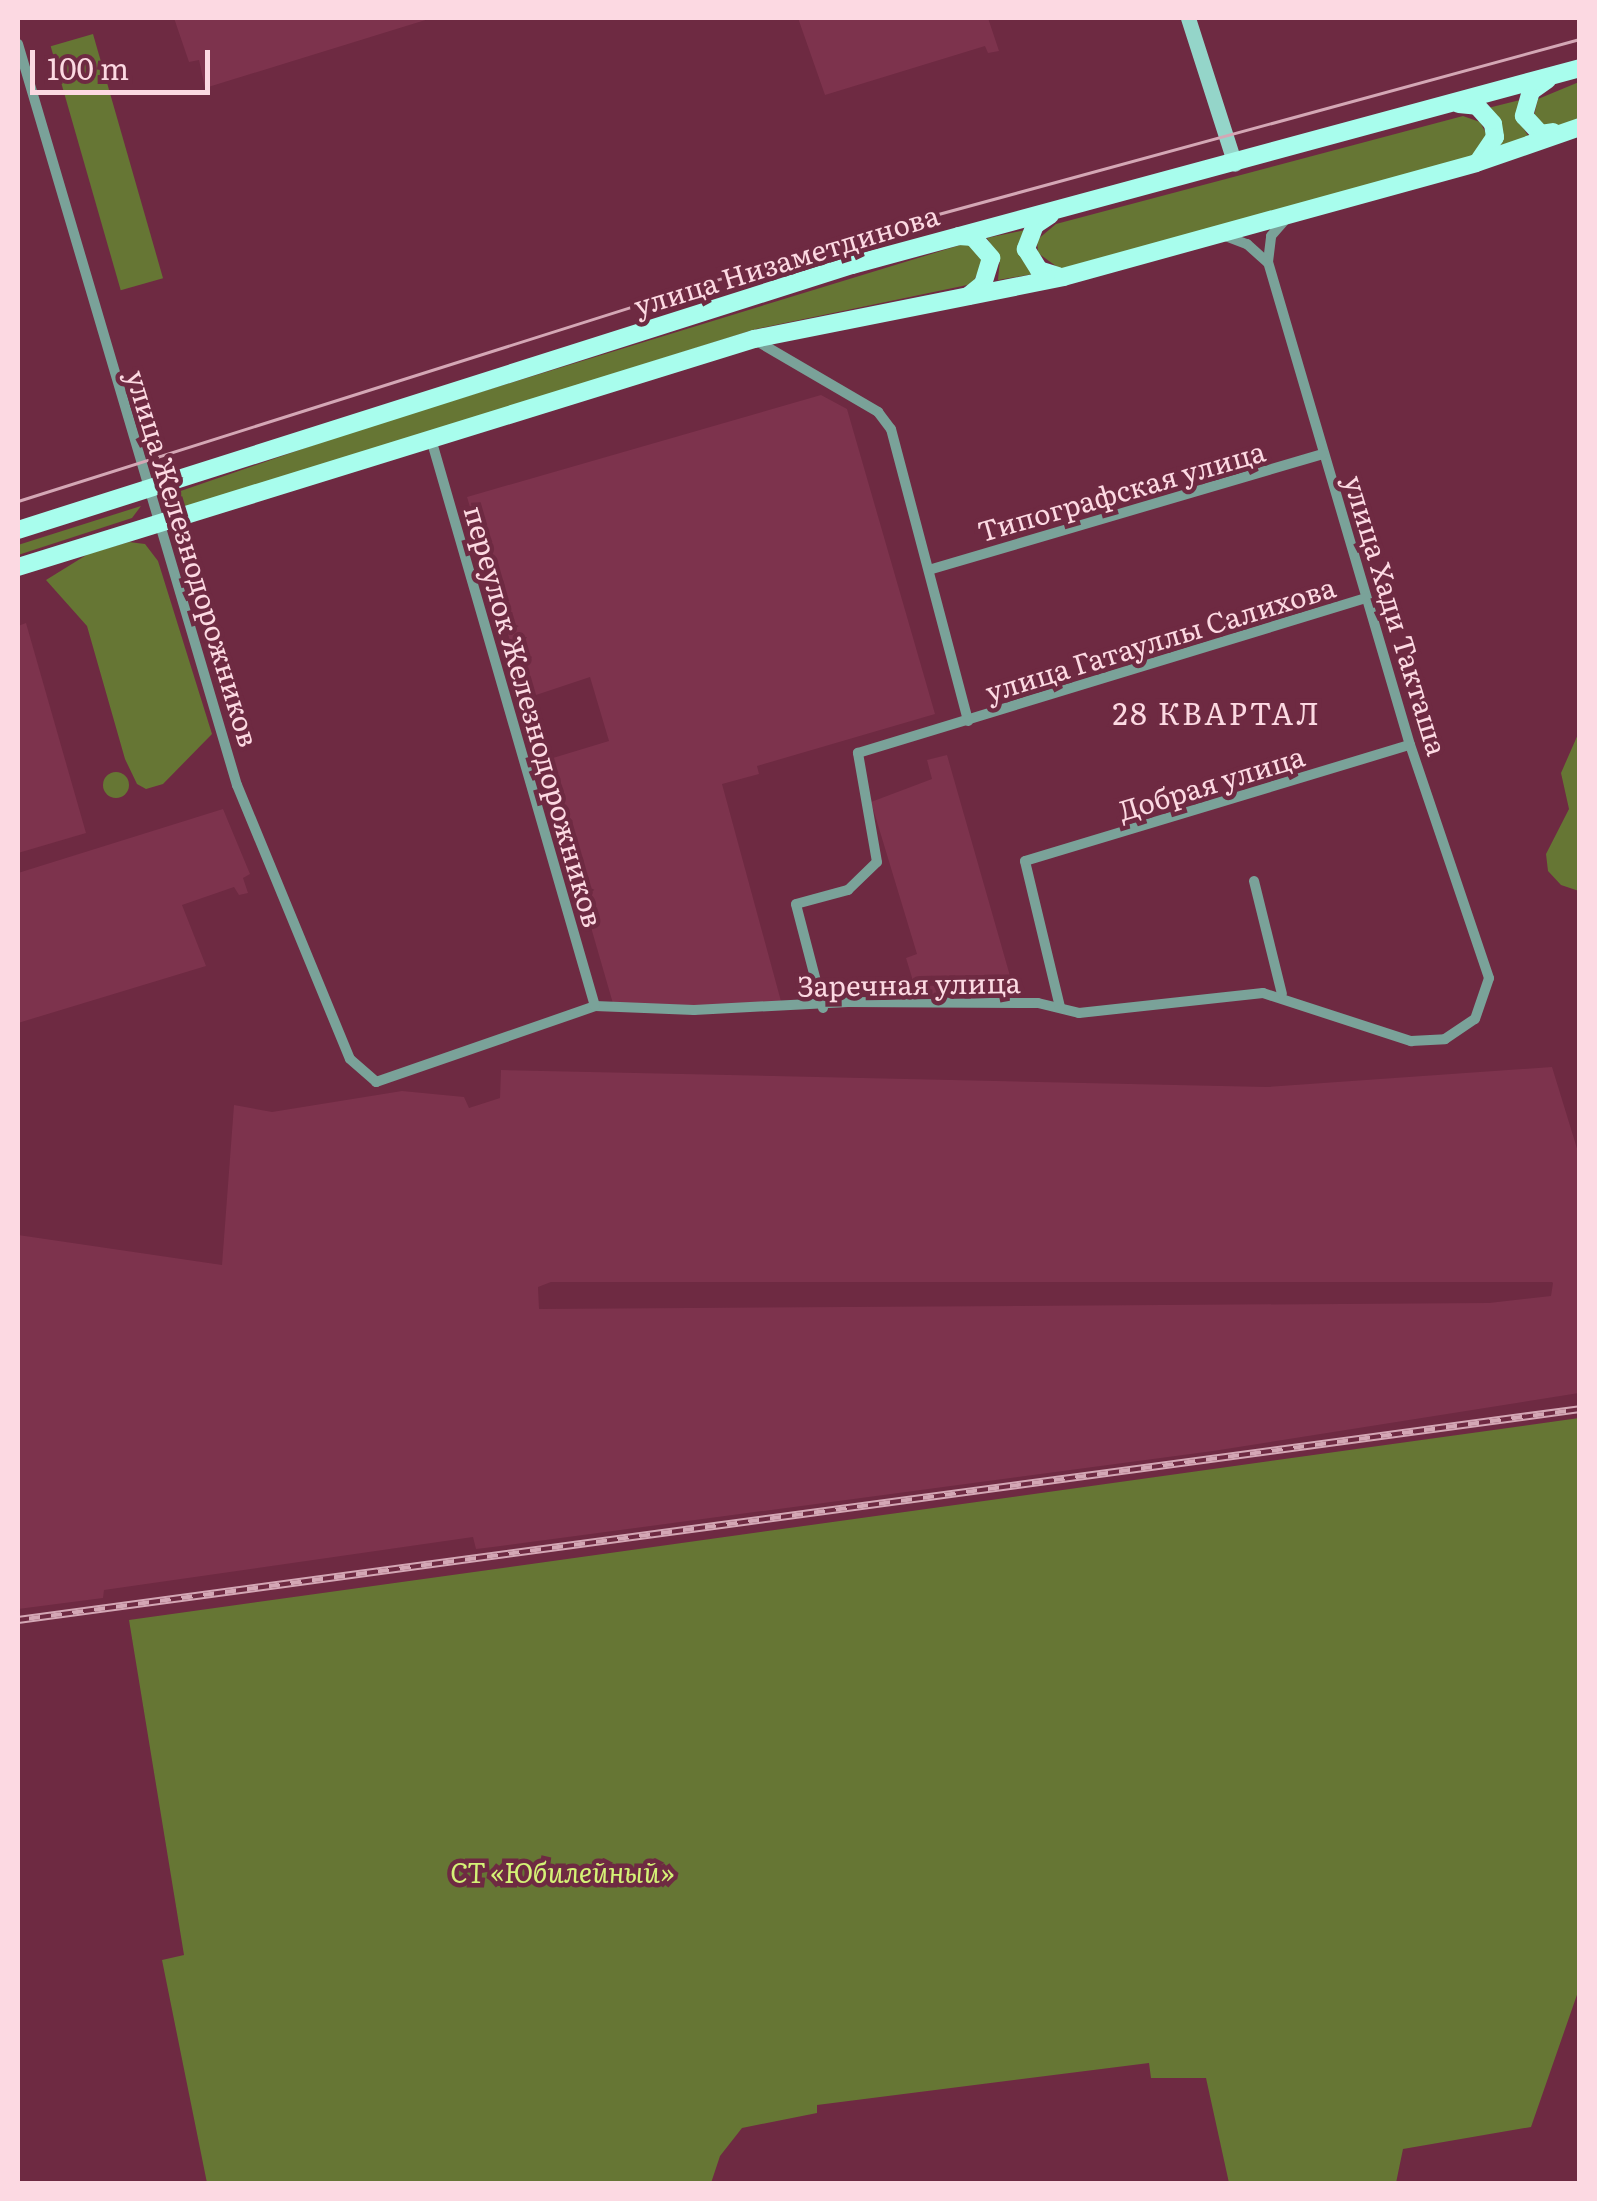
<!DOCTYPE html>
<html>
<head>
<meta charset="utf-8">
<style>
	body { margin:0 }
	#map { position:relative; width:1597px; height:2201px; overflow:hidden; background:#6e2a42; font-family:Literata,serif }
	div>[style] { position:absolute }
	.built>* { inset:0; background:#7d334d }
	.green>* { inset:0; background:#667634; transform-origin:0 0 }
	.round { border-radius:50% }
	.street>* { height:10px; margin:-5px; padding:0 5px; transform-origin:5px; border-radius:5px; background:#7aa299 }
	.secondary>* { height:15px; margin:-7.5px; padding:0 7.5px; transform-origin:7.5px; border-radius:7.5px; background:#94d5c9 }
	.primary>* { height:18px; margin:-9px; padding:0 9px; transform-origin:9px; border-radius:9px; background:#a8fded }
	.tram>* { height:2.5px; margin:-1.25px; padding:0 1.25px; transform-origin:1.25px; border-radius:1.25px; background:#d4a7b5 }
	.rail>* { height:8px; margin-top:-4px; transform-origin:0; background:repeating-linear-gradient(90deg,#6e2a42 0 11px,#d4a7b5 0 22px); box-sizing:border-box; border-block:2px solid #d4a7b5 }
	span { translate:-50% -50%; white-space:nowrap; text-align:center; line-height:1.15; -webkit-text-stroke:9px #6e2a42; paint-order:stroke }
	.street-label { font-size:28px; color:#fcd9e2 }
	.park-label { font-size:28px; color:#d4f276; font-style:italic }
	.neighbourhood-label { font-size:30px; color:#fcd9e2; letter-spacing:2.5px }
	.frame { position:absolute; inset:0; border:20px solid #fcd9e2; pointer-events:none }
	.scale { position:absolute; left:30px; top:50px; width:180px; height:45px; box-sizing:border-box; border:5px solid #fcd9e2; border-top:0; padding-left:12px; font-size:30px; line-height:35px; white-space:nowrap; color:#fcd9e2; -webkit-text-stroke:8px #6e2a42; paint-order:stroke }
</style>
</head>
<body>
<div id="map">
	<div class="built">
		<div style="clip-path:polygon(174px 18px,432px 18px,205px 88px,199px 60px,189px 62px)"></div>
		<div style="clip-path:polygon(798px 18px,988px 18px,999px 51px,988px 53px,985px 46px,825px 95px)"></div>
		<div style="clip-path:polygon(821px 395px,847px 409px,935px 714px,757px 766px,759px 774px,722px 784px,782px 1005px,614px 1007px,543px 761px,609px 741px,590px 677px,527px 698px,467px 497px)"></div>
		<div style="clip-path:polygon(26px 623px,86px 833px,18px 853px,18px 626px)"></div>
		<div style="clip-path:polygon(947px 755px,1014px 990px,920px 1004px,906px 958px,917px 954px,871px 802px,932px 779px,927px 760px)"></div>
		<div style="clip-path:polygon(223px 809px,250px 874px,243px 878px,248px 893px,239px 895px,234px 887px,182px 905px,206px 966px,18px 1023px,18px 873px)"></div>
		<div style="clip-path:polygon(evenodd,1552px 1067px,1579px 1155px,1579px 1393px,1213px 1451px,493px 1547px,476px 1549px,473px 1537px,104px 1590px,103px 1598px,18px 1609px,18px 1235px,222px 1265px,234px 1105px,272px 1112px,402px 1091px,464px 1097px,469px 1108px,500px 1098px,501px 1070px,1267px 1087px,1552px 1067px,551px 1282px,1552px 1282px,1553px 1283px,1551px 1296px,1489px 1303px,539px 1309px,538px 1287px,551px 1282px)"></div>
	</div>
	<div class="green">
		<div style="left:93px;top:34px;width:254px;height:44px;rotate:74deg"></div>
		<div style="clip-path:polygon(1579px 82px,1579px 120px,1545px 129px,1534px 116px,1538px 99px)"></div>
		<div style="clip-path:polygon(1520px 100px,1519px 121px,1530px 139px,1501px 150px,1501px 124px,1488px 108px)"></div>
		<div style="clip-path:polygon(1463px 116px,1480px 122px,1487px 135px,1474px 157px,1060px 269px,1038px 253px,1037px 240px,1056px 224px)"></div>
		<div style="clip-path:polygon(1025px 230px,1033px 274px,998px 280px,1000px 259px,987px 238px)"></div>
		<div style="clip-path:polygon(967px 243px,984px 261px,972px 284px,756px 329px,174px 512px,169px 495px,360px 429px)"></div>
		<div style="clip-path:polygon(141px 506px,132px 518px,18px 555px,18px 545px)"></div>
		<div style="clip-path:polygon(129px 542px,145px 544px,158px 561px,212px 734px,163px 784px,146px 789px,137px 784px,125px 759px,87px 626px,46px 580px,88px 554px)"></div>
		<div style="clip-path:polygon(1579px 732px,1579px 891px,1561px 885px,1548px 871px,1546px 854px,1569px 809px,1561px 773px)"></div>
		<div class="round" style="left:103px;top:772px;width:26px;height:26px"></div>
		<div style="clip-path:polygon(1579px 1418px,1579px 1989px,1531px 2127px,1403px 2149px,1396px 2183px,1229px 2183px,1206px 2078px,1151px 2078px,1149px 2063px,817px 2105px,817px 2113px,742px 2128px,720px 2156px,711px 2183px,207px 2183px,162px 1960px,184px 1955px,129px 1620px)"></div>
	</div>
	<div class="street">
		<div style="left:18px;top:44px;width:773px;rotate:73.54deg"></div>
		<div style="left:237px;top:785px;width:296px;rotate:67.6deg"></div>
		<div style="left:350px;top:1059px;width:35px;rotate:41deg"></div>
		<div style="left:376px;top:1082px;width:232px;rotate:-19.1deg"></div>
		<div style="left:595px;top:1006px;width:99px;rotate:2.3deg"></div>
		<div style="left:694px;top:1010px;width:154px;rotate:-3deg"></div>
		<div style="left:848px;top:1002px;width:190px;rotate:0.3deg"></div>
		<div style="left:1038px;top:1003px;width:42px;rotate:13.7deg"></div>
		<div style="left:1079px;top:1013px;width:185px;rotate:-6.2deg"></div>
		<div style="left:1263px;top:993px;width:156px;rotate:18deg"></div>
		<div style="left:1411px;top:1041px;width:34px;rotate:-3deg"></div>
		<div style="left:1445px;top:1039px;width:36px;rotate:-34deg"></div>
		<div style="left:1475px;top:1019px;width:43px;rotate:-71.1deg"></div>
		<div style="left:1489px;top:978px;width:246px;rotate:-108.7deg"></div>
		<div style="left:1410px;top:745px;width:503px;rotate:-106.38deg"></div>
		<div style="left:1268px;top:262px;width:26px;rotate:-83deg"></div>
		<div style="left:1271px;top:236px;width:23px;rotate:-49deg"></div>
		<div style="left:1223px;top:235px;width:26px;rotate:21deg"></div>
		<div style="left:1247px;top:244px;width:27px;rotate:42deg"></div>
		<div style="left:755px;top:340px;width:143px;rotate:30.3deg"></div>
		<div style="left:878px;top:412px;width:21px;rotate:53deg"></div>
		<div style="left:891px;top:429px;width:302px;rotate:75.2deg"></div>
		<div style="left:431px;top:439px;width:590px;rotate:73.87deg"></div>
		<div style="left:932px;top:569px;width:407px;rotate:-16.4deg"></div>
		<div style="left:1254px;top:881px;width:116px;rotate:76.1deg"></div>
		<div style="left:1060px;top:1007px;width:150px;rotate:-103.5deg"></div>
		<div style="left:1025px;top:861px;width:402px;rotate:-16.8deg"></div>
		<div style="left:823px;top:1008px;width:107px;rotate:-104.6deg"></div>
		<div style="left:796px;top:904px;width:54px;rotate:-15.1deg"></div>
		<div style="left:848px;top:890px;width:40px;rotate:-44deg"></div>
		<div style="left:877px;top:862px;width:111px;rotate:-99.9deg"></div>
		<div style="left:858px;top:753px;width:531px;rotate:-16.97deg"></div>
	</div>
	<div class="secondary">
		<div style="left:1188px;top:18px;width:153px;rotate:72.2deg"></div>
	</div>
	<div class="primary">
		<div style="left:1547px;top:80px;width:19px;rotate:145deg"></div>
		<div style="left:1531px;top:91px;width:26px;rotate:106deg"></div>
		<div style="left:1524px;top:116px;width:25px;rotate:47deg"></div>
		<div style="left:1541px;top:134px;width:12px;rotate:-9deg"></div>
		<div style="left:1459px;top:104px;width:18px;rotate:6deg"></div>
		<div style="left:1477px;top:106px;width:24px;rotate:48deg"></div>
		<div style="left:1493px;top:124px;width:13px;rotate:81deg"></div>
		<div style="left:1495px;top:137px;width:27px;rotate:124deg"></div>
		<div style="left:1050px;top:215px;width:18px;rotate:146deg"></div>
		<div style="left:1035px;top:225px;width:26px;rotate:111deg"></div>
		<div style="left:1026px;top:249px;width:25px;rotate:58deg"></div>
		<div style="left:1039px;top:270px;width:20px;rotate:18deg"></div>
		<div style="left:959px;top:236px;width:14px;rotate:4deg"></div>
		<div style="left:973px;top:237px;width:28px;rotate:49deg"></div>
		<div style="left:991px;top:258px;width:27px;rotate:107deg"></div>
		<div style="left:983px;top:284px;width:19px;rotate:141deg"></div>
		<div style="left:18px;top:530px;width:875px;rotate:-17.63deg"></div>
		<div style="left:852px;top:265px;width:754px;rotate:-15.14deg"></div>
		<div style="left:18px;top:567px;width:771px;rotate:-17.21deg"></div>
		<div style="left:754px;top:339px;width:315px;rotate:-11.3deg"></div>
		<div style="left:1063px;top:277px;width:428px;rotate:-15.4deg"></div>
		<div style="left:1476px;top:163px;width:110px;rotate:-19.1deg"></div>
	</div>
	<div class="tram">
		<div style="left:18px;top:501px;width:865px;rotate:-17.56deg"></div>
		<div style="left:843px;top:240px;width:764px;rotate:-15.26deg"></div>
	</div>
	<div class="rail">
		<div style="left:18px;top:1620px;width:1576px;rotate:-7.69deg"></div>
	</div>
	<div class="street-label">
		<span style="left:786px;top:259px;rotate:-17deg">улица Низаметдинова</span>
		<span style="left:1121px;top:490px;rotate:-16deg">Типографская улица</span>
		<span style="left:194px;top:558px;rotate:73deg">улица Железнодорожников</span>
		<span style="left:1397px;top:615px;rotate:73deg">улица Хади Такташа</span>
		<span style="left:1160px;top:638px;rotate:-17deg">улица Гатауллы Салихова</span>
		<span style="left:535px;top:716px;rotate:74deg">переулок Железнодорожников</span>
		<span style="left:1211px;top:782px;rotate:-17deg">Добрая улица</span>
		<span style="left:909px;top:983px;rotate:-1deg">Заречная улица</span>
	</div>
	<div class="park-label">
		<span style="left:562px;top:1871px">СТ «Юбилейный»</span>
	</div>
	<div class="neighbourhood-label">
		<span style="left:1217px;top:712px">28 КВАРТАЛ</span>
	</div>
	<div class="frame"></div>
	<div class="scale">100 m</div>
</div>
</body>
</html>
